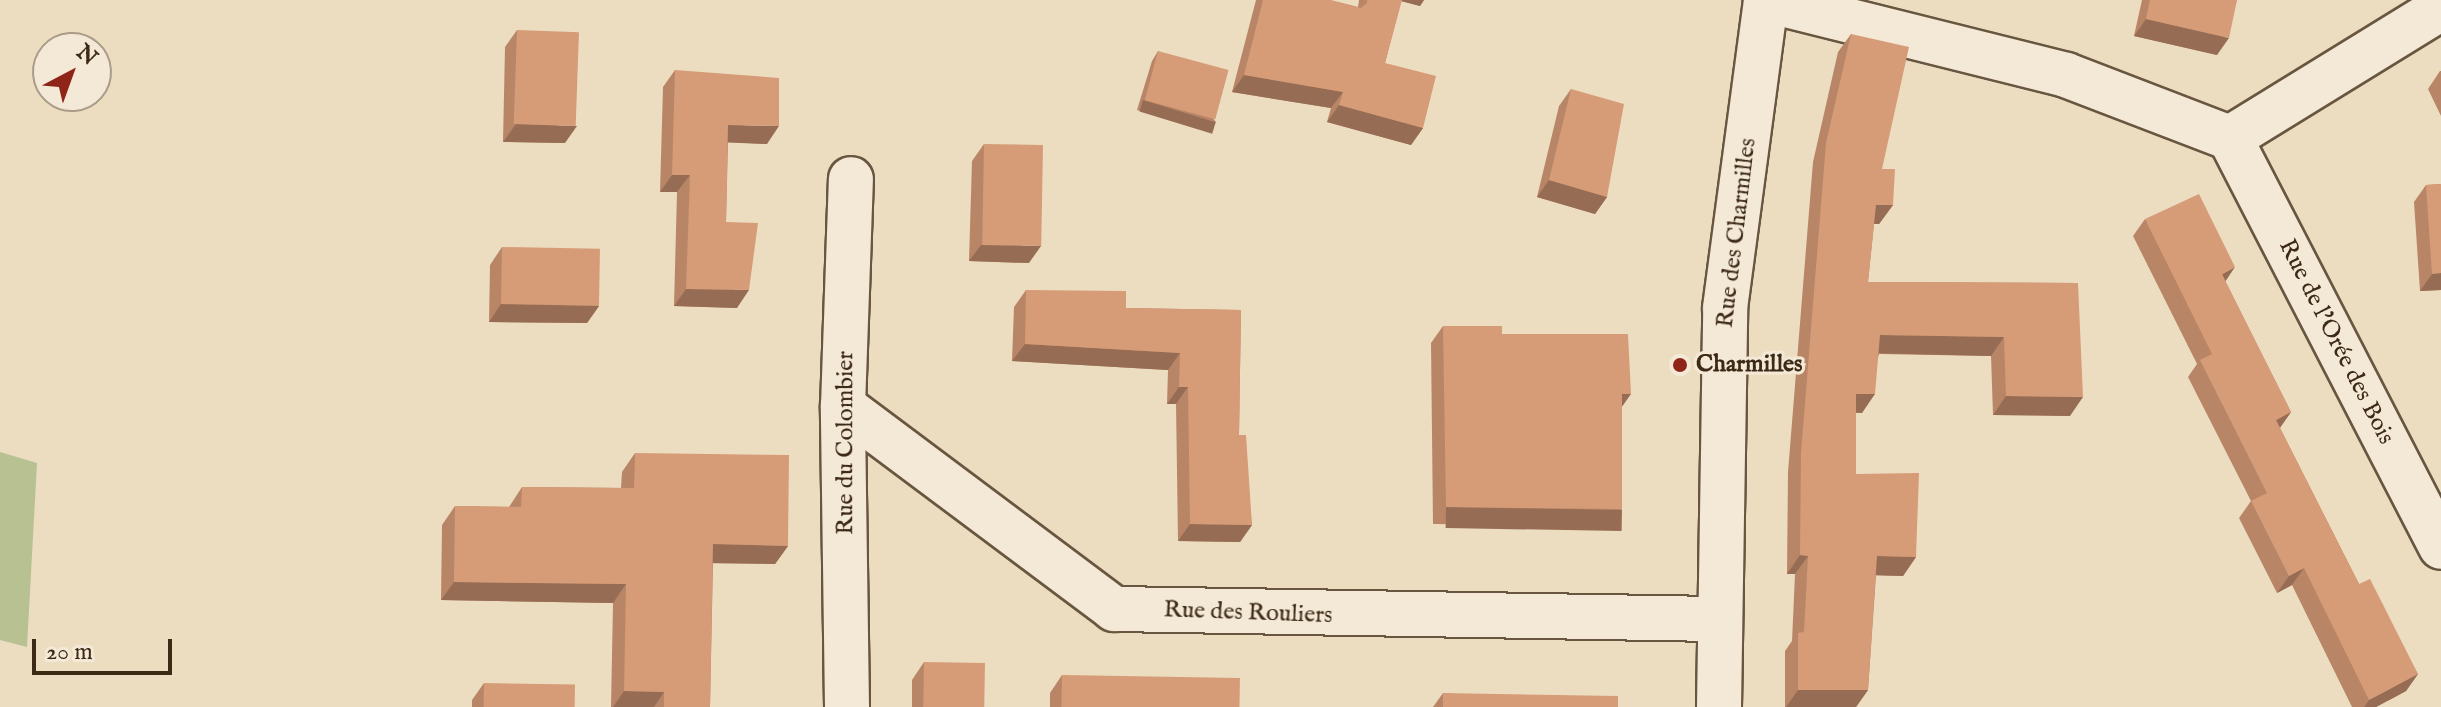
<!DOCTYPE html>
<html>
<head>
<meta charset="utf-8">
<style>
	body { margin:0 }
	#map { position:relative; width:2441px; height:707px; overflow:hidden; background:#ecddc0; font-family:"IM FELL English",serif }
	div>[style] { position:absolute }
	.green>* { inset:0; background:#b7c192 }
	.roads { filter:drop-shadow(2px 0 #685640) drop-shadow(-2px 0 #685640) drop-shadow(0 2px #685640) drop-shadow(0 -2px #685640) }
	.street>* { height:44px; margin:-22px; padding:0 22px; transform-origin:22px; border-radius:22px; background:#f3e9d6 }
	.wall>* { inset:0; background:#b88667 }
	.shaded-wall>* { inset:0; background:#966d54; transform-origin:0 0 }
	.building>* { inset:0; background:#d69c78; transform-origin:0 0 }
	.dots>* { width:22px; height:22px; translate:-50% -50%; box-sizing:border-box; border:4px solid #f3e9d6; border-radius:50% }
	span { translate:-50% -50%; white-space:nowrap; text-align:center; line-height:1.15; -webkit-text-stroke:6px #f3e9d6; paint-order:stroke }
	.street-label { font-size:24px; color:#3c2916 }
	.poi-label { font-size:24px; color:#3c2916; font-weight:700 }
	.left { translate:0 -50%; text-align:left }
	.north { position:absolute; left:32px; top:32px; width:80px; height:80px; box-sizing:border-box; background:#f3e9d6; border:2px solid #aa9c89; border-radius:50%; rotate:41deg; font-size:22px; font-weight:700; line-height:32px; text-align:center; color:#3c2916 }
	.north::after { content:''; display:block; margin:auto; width:28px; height:36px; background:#8f2418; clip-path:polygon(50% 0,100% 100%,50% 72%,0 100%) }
	.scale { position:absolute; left:32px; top:639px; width:140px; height:36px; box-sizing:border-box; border:4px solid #3c2916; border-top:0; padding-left:10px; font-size:24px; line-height:28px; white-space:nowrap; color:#3c2916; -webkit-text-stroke:6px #f3e9d6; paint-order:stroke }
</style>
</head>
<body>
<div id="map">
	<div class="green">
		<div style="clip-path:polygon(0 452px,37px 463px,27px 647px,0 640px)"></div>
	</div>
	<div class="roads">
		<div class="street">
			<div style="left:1766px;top:0;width:309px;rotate:14deg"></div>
			<div style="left:2066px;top:75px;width:176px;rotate:21deg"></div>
			<div style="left:2230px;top:138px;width:460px;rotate:62.7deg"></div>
			<div style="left:2230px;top:138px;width:248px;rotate:-31.6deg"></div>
			<div style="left:843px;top:406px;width:339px;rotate:36.8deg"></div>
			<div style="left:1114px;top:609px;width:606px;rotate:0.95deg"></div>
			<div style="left:847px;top:707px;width:301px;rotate:-90.8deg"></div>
			<div style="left:843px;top:406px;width:227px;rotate:-88deg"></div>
			<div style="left:1719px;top:707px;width:399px;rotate:-89.1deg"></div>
			<div style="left:1725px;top:308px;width:311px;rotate:-82.4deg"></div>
		</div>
	</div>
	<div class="wall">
		<div style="clip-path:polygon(1256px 0,1330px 0,1358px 7px,1359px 0,1424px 0,1420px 6px,1401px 1px,1385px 63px,1423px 128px,1411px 145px,1327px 122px,1331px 108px,1232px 92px)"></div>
		<div style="clip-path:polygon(2142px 0,2237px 0,2217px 55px,2134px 36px)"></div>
		<div style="clip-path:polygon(517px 30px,565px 143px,503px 142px,505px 47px)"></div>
		<div style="clip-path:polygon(1851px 34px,1882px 169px,1893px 205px,1879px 224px,1874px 224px,1868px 282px,2078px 283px,2070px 416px,1993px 415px,1991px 356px,1879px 354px,1862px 413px,1856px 413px,1856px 474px,1916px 557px,1903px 576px,1876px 575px,1868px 690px,1856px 707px,1785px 707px,1785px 651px,1792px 641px,1795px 574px,1787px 574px,1788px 472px,1813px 162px,1838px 52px)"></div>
		<div style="clip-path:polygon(1158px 51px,1216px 122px,1209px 132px,1137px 110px,1152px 61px)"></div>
		<div style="clip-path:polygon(675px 70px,767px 144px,728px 142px,726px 222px,737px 308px,674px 306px,677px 192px,660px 192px,663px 87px)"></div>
		<div style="clip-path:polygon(2440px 71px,2441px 71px,2441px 116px,2428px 89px)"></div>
		<div style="clip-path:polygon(1571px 89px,1607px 197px,1595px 214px,1537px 197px,1559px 106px)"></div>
		<div style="clip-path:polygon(984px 144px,1029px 263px,969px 261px,972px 161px)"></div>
		<div style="clip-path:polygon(2441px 184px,2441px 290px,2420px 291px,2414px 202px,2426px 185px)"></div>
		<div style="clip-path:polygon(2145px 219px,2225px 281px,2291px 412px,2280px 428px,2359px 584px,2418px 674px,2406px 691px,2376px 707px,2352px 707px,2292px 585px,2277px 593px,2239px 518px,2251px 501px,2188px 377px,2197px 364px,2133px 236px)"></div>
		<div style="clip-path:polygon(502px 247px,599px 306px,587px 323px,489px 322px,490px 265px)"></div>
		<div style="clip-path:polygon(1026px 290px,1126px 308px,1241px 310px,1239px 435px,1252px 525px,1240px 542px,1178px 541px,1176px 404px,1167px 404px,1168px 370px,1012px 361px,1014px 307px)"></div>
		<div style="clip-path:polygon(1443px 326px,1502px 334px,1622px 408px,1622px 509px,1610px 526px,1433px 524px,1431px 343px)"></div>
		<div style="clip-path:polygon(635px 453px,788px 546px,775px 564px,713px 563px,710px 707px,611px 707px,613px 603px,441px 600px,442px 525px,455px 506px,509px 507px,522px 487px,621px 488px,622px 472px)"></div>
		<div style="clip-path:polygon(924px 662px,984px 707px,912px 707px,912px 680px)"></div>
		<div style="clip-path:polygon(1062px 675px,1239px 707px,1050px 707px,1050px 693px)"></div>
		<div style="clip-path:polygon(484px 683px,575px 707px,472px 707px,472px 700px)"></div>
		<div style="clip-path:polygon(1443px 693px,1618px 707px,1433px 707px)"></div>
	</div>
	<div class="shaded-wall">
		<div style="clip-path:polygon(1397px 0,1424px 0,1420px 6px)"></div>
		<div style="clip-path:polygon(2146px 19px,2229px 38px,2217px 55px,2134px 36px)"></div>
		<div style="clip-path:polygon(1244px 75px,1343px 92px,1331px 108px,1232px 92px)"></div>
		<div style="left:1143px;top:100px;width:76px;height:12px;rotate:17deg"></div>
		<div style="clip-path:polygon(1339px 105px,1423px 128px,1411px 145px,1327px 122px)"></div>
		<div style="clip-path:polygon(516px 124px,577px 126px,565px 143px,503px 142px)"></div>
		<div style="clip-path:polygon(728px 125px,779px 126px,767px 144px,716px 142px)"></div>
		<div style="clip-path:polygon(672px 175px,690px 175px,677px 192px,660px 192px)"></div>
		<div style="clip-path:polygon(1549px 180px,1607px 197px,1595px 214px,1537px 197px)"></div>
		<div style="clip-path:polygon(1876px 205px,1893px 205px,1879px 224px,1862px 224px)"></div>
		<div style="clip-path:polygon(981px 245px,1041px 246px,1029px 263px,969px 261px)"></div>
		<div style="clip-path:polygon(2235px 267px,2223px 285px,2222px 274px)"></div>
		<div style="clip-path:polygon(2441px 273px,2441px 290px,2420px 291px,2432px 274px)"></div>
		<div style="clip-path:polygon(686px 289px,749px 290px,737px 308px,674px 306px)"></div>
		<div style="clip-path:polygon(501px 304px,599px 306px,587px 323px,489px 322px)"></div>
		<div style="clip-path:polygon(1880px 335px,2004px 337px,1991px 356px,1867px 353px)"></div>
		<div style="clip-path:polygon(1025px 344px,1180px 353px,1168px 370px,1012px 361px)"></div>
		<div style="clip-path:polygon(1179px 387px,1188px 387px,1176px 404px,1167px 404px)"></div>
		<div style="clip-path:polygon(1622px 394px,1631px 394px,1619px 411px)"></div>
		<div style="clip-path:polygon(1856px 394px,1875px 394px,1862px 413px,1843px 412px)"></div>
		<div style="clip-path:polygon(2006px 396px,2083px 397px,2070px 416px,1993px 415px)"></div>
		<div style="clip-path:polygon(2291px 412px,2279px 429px,2276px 420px)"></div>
		<div style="left:1446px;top:507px;width:176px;height:21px;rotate:1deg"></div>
		<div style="clip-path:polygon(1190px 524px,1252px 525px,1240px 542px,1178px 541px)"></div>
		<div style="clip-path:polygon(713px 544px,788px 546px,775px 564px,700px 563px)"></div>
		<div style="clip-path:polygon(1800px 555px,1808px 556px,1795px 574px,1787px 574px)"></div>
		<div style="clip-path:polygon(1877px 556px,1916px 557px,1903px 576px,1864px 575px)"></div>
		<div style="clip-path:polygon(2304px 568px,2292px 585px,2277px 593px,2289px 576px)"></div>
		<div style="clip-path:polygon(454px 582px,626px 584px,613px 603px,441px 600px)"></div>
		<div style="clip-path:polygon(2418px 674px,2406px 691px,2376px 707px,2364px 707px,2369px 700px)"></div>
		<div style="clip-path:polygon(1798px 690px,1868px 690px,1856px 707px,1786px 707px)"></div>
		<div style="clip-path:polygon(624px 691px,664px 692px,654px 707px,613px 707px)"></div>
	</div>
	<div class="building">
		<div style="clip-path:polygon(1263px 0,1330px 0,1361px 8px,1367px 3px,1367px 0,1402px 0,1385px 63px,1436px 76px,1423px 128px,1339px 105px,1343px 92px,1244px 75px)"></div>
		<div style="clip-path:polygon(2150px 0,2237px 0,2229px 38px,2146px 19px)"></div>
		<div style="left:517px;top:30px;width:62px;height:94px;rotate:2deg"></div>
		<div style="clip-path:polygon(1851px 34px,1909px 47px,1882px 169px,1895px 169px,1893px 205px,1876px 205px,1868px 282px,2078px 283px,2083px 397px,2006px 396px,2004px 337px,1880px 335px,1875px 394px,1856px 394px,1856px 474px,1919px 473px,1916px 557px,1877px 556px,1868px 690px,1798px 690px,1798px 633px,1804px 632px,1808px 556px,1800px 555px,1801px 453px,1826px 143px)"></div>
		<div style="left:1158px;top:51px;width:73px;height:51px;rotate:15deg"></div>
		<div style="clip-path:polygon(675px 70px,779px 78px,779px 126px,728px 125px,726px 222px,758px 223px,749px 290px,686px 289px,690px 175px,672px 175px)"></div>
		<div style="clip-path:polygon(1571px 89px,1624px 104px,1607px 197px,1549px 180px)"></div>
		<div style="left:984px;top:144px;width:59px;height:101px;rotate:1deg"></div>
		<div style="clip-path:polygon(2441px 184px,2441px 273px,2432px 274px,2426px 185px)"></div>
		<div style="clip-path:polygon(2199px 194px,2235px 267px,2222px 274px,2291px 412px,2276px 420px,2359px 584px,2370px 579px,2418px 674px,2369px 700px,2304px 568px,2289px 576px,2251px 501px,2267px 493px,2200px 360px,2212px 354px,2145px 219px)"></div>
		<div style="left:502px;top:247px;width:98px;height:57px;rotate:1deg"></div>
		<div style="clip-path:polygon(1026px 290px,1126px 291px,1126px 308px,1241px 310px,1239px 435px,1246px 435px,1252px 525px,1190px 524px,1188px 387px,1179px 387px,1180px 353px,1025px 344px)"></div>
		<div style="clip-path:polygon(1443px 326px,1502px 326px,1502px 334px,1628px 334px,1631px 394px,1622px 394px,1622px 509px,1446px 507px)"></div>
		<div style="clip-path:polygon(635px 453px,789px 455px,788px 546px,713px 544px,710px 707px,664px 707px,664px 692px,624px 691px,626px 584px,454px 582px,455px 506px,521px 507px,522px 487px,634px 488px)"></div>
		<div style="left:924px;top:662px;width:61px;height:45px;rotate:1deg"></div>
		<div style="left:1062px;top:675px;width:178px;height:32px;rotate:1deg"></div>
		<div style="left:484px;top:683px;width:91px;height:24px;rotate:1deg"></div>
		<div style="clip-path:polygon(1443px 693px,1618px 696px,1618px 707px,1443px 707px)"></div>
	</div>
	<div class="dots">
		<div style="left:1680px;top:365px;background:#8f2418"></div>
	</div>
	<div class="street-label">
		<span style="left:1737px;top:233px;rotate:-83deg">Rue des Charmilles</span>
		<span style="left:2336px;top:342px;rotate:63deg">Rue de l'Orée des Bois</span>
		<span style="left:846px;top:443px;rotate:-90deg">Rue du Colombier</span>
		<span style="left:1248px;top:613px;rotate:2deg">Rue des Rouliers</span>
	</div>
	<div class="poi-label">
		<span class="left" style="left:1696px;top:365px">Charmilles</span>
	</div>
	<div class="north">N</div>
	<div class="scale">20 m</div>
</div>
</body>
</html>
